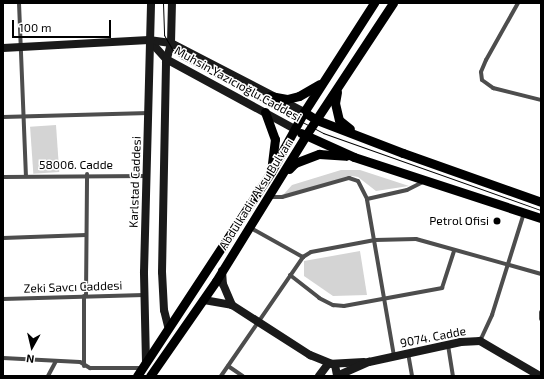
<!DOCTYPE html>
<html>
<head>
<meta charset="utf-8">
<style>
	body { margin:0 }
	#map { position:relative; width:544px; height:379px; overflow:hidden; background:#fff; font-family:"Exo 2",sans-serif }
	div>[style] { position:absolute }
	.green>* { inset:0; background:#d4d4d4; transform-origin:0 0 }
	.street>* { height:4px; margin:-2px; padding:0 2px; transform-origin:2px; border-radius:2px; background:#4d4d4d }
	.secondary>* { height:8px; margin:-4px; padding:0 4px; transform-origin:4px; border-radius:4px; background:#1a1a1a }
	.primary>* { height:9px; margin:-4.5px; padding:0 4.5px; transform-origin:4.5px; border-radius:4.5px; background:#000 }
	.tram>* { height:1px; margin:-0.5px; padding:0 0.5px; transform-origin:0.5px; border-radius:0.5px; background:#000 }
	.dots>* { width:11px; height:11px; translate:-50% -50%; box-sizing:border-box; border:2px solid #fff; border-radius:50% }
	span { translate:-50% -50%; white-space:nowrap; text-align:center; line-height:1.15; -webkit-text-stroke:3px #fff; paint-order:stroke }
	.street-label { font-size:12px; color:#000 }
	.poi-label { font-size:12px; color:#000 }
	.right { translate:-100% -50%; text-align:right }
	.frame { position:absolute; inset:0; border:4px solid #000; pointer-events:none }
	.north { position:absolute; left:12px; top:327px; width:40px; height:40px; -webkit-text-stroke:3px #fff; paint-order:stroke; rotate:188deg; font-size:11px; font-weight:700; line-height:16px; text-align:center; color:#000 }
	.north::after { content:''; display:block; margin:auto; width:14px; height:18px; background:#000; clip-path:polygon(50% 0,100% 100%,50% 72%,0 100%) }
	.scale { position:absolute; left:12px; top:20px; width:99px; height:18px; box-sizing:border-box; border:2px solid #000; border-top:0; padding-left:5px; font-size:12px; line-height:14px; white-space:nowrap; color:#000; -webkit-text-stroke:3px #fff; paint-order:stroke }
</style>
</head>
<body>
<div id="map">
	<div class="green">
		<div style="left:56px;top:125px;width:47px;height:26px;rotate:86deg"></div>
		<div style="clip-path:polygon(341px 170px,360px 170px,409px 186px,376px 191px,358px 177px,352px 176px,283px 195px,292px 185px)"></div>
		<div style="clip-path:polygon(360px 251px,367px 295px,333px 296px,304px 276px,304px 261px)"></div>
	</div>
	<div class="street">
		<div style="left:19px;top:3px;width:173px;rotate:87.7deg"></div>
		<div style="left:518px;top:3px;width:65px;rotate:119.3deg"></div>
		<div style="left:486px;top:60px;width:13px;rotate:113deg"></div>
		<div style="left:481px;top:72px;width:8px;rotate:83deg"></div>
		<div style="left:482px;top:80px;width:14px;rotate:36deg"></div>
		<div style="left:493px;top:88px;width:49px;rotate:14deg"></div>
		<div style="left:3px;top:117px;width:146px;rotate:-1.6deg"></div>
		<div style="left:3px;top:177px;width:145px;rotate:-0.4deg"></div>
		<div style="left:268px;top:197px;width:14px"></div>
		<div style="left:282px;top:197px;width:70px;rotate:-15.8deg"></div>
		<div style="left:349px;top:178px;width:9px;rotate:18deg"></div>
		<div style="left:358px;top:181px;width:20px;rotate:63deg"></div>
		<div style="left:249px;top:227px;width:62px;rotate:29.1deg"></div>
		<div style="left:3px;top:238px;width:83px;rotate:-2.1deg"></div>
		<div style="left:290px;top:275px;width:37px;rotate:38deg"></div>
		<div style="left:319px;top:298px;width:16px;rotate:27deg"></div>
		<div style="left:333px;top:305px;width:11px;rotate:5deg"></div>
		<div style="left:344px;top:306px;width:100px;rotate:-10.4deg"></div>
		<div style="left:442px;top:288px;width:39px;rotate:-72deg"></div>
		<div style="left:84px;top:296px;width:70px;rotate:90deg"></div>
		<div style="left:86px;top:296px;width:122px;rotate:-89.5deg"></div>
		<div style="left:3px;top:299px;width:141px;rotate:-1.6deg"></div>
		<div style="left:541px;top:312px;width:7px;rotate:90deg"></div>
		<div style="left:480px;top:341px;width:29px;rotate:-65deg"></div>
		<div style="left:492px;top:315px;width:107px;rotate:-72.6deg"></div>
		<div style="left:448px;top:345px;width:31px;rotate:81deg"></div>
		<div style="left:408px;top:353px;width:23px;rotate:80deg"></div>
		<div style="left:394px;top:356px;width:159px;rotate:-99.8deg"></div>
		<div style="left:367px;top:199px;width:41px;rotate:-12.7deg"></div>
		<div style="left:407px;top:190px;width:20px;rotate:-27deg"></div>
		<div style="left:3px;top:358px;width:77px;rotate:3deg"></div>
		<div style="left:80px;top:362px;width:12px;rotate:31deg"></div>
		<div style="left:90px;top:368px;width:50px"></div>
		<div style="left:228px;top:366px;width:18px;rotate:34deg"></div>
		<div style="left:48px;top:376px;width:17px;rotate:-62deg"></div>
		<div style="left:221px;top:376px;width:145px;rotate:-55.4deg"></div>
		<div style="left:303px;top:257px;width:9px;rotate:-32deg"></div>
		<div style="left:311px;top:252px;width:65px;rotate:-10.6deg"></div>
		<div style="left:375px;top:240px;width:41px;rotate:-1.4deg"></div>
		<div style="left:416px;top:239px;width:130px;rotate:15.6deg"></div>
	</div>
	<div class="secondary">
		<div style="left:149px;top:40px;width:25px;rotate:48deg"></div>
		<div style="left:166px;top:59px;width:147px;rotate:28.5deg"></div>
		<div style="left:3px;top:48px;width:146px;rotate:-3.1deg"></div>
		<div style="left:149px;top:40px;width:22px;rotate:8deg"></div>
		<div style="left:171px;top:43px;width:150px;rotate:27.4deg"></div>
		<div style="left:222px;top:271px;width:13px;rotate:86deg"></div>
		<div style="left:223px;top:284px;width:23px;rotate:67deg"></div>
		<div style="left:204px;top:300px;width:28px;rotate:10deg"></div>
		<div style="left:232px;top:305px;width:93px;rotate:32.7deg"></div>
		<div style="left:310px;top:355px;width:27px;rotate:22deg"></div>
		<div style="left:335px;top:365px;width:10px;rotate:79deg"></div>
		<div style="left:168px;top:326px;width:16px;rotate:-104deg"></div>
		<div style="left:164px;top:310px;width:38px;rotate:-93deg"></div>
		<div style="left:162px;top:272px;width:210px;rotate:-88.9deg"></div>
		<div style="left:166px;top:62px;width:20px;rotate:-75deg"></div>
		<div style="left:171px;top:43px;width:40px;rotate:-88.6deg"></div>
		<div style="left:146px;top:362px;width:90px;rotate:-91.3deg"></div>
		<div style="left:144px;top:272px;width:269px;rotate:-88.5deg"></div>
		<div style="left:319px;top:376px;width:15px;rotate:-53deg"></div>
		<div style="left:328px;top:364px;width:36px;rotate:-3deg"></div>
		<div style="left:337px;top:376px;width:35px;rotate:-24deg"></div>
		<div style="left:369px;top:362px;width:94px;rotate:-12.3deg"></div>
		<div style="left:461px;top:342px;width:19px;rotate:-3deg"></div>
		<div style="left:480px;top:341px;width:69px;rotate:30.3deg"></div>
	</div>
	<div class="primary">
		<div style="left:337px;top:92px;width:11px;rotate:100deg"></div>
		<div style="left:335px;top:103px;width:17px;rotate:77deg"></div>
		<div style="left:339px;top:120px;width:14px;rotate:39deg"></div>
		<div style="left:270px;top:96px;width:17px;rotate:10deg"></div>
		<div style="left:287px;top:99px;width:12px;rotate:-14deg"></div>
		<div style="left:299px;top:96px;width:24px;rotate:-30deg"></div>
		<div style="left:265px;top:112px;width:29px;rotate:70deg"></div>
		<div style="left:275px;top:139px;width:26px;rotate:97deg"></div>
		<div style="left:304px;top:112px;width:15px;rotate:32deg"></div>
		<div style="left:317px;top:120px;width:92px;rotate:21deg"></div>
		<div style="left:403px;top:153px;width:146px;rotate:19.5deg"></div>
		<div style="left:301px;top:133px;width:58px;rotate:24.4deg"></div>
		<div style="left:354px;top:157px;width:197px;rotate:18.1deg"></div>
		<div style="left:289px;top:169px;width:8px;rotate:-45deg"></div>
		<div style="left:295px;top:163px;width:26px;rotate:-21deg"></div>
		<div style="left:319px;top:154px;width:27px;rotate:4deg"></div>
		<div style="left:137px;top:376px;width:244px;rotate:-56.7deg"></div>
		<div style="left:271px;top:172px;width:68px;rotate:-61.2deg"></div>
		<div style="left:304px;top:112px;width:130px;rotate:-57.3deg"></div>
		<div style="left:150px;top:376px;width:116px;rotate:-55.2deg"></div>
		<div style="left:216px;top:281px;width:172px;rotate:-58.3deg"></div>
		<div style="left:306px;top:135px;width:158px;rotate:-56.6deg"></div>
	</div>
	<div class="tram">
		<div style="left:163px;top:3px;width:32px;rotate:88deg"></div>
		<div style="left:164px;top:35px;width:16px;rotate:60deg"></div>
		<div style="left:172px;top:49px;width:13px;rotate:45deg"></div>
		<div style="left:181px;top:58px;width:161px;rotate:27.8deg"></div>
		<div style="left:323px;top:133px;width:231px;rotate:19.5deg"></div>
	</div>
	<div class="dots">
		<div style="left:497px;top:221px;background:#000"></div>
	</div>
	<div class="street-label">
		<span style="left:238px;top:84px;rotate:29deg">Muhsin Yazıcıoğlu Caddesi</span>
		<span style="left:76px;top:165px">58006. Cadde</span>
		<span style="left:135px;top:182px;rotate:-88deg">Karlstad Caddesi</span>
		<span style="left:256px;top:194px;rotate:-58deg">Abdulkadir Aksu Bulvarı</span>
		<span style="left:73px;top:287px;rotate:-2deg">Zeki Savcı Caddesi</span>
		<span style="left:433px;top:337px;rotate:-11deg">9074. Cadde</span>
	</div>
	<div class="poi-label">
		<span class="right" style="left:489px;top:221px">Petrol Ofisi</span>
	</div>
	<div class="frame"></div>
	<div class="north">N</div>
	<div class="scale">100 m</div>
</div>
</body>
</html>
